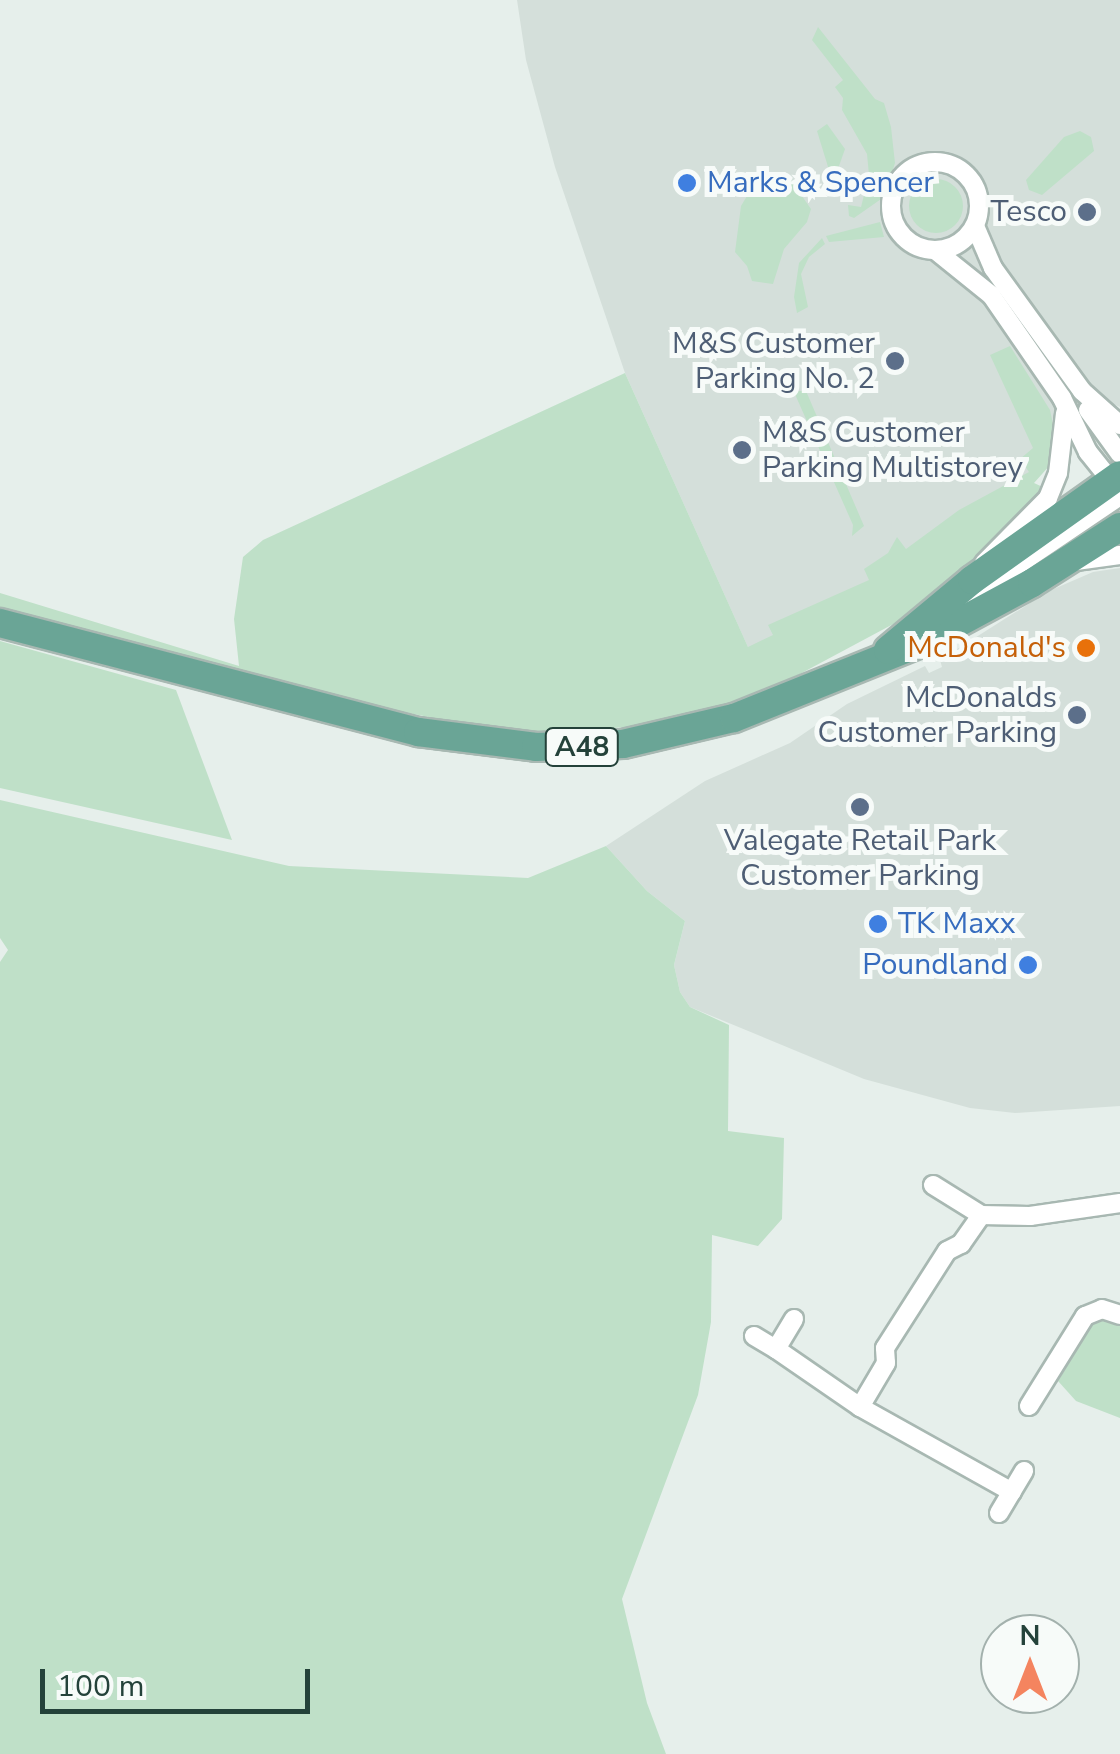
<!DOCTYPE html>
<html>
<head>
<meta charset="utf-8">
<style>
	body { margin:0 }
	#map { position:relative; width:1120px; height:1754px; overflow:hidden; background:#e6efeb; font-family:"Nunito Sans",sans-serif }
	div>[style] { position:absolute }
	.built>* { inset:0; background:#d4dfda }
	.green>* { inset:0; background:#bfe0c8 }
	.round { border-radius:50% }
	.roads { filter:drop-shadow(2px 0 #a8b8b2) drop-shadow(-2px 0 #a8b8b2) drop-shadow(0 2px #a8b8b2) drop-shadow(0 -2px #a8b8b2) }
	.street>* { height:18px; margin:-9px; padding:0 9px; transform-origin:9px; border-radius:9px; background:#fff }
	.street>.ring { margin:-9px; padding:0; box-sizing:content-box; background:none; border:18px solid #fff; border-radius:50% }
	.primary>* { height:28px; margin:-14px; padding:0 14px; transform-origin:14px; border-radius:14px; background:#6aa596 }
	.dots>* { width:28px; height:28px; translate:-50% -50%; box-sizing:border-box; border:5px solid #f7fbf9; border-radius:50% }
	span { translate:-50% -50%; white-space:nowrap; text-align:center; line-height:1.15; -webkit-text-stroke:10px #f7fbf9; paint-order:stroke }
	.shield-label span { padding:2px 8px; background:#f7fbf9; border:2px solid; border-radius:8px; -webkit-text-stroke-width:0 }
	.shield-label { font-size:28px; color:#24423a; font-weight:700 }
	.shop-label { font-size:30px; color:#366cbe }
	.left { translate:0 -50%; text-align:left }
	.right { translate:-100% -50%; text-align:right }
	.service-label { font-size:30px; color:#4e5e75 }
	.food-label { font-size:30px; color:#c56008 }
	.north { position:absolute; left:980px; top:1614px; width:100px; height:100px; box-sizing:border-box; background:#f7fbf9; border:2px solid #a3b1ad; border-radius:50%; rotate:0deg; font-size:28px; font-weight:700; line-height:40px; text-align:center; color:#24423a }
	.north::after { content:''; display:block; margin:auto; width:35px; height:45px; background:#f4845f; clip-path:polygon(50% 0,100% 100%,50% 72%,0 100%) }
	.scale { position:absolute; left:40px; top:1669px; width:270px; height:45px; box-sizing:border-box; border:5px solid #24423a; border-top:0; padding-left:12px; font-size:30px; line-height:35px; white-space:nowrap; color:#24423a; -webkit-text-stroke:8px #f7fbf9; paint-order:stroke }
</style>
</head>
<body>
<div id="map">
	<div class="built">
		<div style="clip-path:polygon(517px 0,1120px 0,1120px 407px,1111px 403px,1053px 430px,1025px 491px,760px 674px,625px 373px,555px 167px,526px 60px)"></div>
		<div style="clip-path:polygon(1120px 568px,1120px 1106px,1015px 1113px,970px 1108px,864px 1079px,690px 1007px,680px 992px,674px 965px,685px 921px,647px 891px,606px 846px,705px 781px,790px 743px,847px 704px,925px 666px,929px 673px,942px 667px,940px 660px,1049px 591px,1093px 572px)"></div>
	</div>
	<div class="green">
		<div style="clip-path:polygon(818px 27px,875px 99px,884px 103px,891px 127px,895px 163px,884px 197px,854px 218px,849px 216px,848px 205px,861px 207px,869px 175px,867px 154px,842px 110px,843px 98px,835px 87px,843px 80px,812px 40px)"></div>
		<div style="clip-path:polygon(827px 124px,845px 149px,833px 183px,817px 131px)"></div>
		<div style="clip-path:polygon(1080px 131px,1091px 137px,1094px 151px,1042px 195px,1029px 190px,1026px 180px,1064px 137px)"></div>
		<div style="clip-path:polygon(768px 173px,788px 176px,811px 209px,807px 222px,784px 249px,773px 284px,752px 281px,747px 266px,735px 252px,741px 206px,756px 181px)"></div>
		<div class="round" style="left:909px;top:179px;width:54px;height:54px"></div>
		<div style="clip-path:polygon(880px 222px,884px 237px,829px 242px,826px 236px)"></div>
		<div style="clip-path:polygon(822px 238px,825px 244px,809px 257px,801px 274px,808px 307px,797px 313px,794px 297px,799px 263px)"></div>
		<div style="clip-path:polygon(1010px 346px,1050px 410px,1054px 429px,1051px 464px,1034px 483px,1047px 489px,960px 578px,897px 622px,798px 675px,710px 711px,637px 726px,555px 733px,489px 729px,318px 695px,0 611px,0 593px,239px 666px,234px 619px,243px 557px,263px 540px,625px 373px,748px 647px,773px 635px,768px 625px,869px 580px,864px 569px,888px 553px,897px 537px,906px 549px,959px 510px,1029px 472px,1020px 459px,1033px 448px,990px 355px)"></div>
		<div style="clip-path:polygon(794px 382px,798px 391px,806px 391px,864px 526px,852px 536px,853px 525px,790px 383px)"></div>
		<div style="clip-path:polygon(0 641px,176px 690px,232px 840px,0 788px)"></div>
		<div style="clip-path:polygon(0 800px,289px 866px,528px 878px,606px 846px,647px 891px,685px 921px,674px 965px,680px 992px,690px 1007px,729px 1025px,728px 1131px,784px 1138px,782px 1219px,758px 1246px,712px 1235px,711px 1322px,698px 1395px,622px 1599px,647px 1703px,666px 1754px,0 1754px,0 962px,8px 950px,0 938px)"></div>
		<div style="clip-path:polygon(1097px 1317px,1120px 1325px,1120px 1418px,1076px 1401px,1058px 1381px)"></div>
	</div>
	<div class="roads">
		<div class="street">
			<div class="ring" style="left:891px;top:162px;width:70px;height:70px"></div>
			<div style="left:975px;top:226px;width:46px;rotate:66.8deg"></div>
			<div style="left:993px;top:268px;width:152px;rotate:54.1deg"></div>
			<div style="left:1082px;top:391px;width:51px;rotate:41.8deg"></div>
			<div style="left:935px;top:250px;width:72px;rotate:38.8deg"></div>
			<div style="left:991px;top:295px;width:125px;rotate:55.4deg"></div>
			<div style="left:1062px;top:398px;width:60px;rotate:64.3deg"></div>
			<div style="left:1088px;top:452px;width:45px;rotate:51.3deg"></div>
			<div style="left:1088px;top:410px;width:54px;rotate:54deg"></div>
			<div style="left:1076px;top:561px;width:44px;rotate:-7.8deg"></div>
			<div style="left:984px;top:563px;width:91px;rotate:-45.4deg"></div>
			<div style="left:1048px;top:498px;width:27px;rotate:-68deg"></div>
			<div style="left:1058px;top:473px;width:60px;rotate:-83.3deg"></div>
			<div style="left:963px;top:602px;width:189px;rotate:-34deg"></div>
			<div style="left:933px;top:1185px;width:57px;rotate:32deg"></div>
			<div style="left:981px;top:1215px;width:49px;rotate:1.2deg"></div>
			<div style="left:1030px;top:1216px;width:91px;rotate:-8.2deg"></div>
			<div style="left:754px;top:1336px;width:26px;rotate:31deg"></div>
			<div style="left:776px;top:1349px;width:35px;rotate:-59deg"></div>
			<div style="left:776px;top:1349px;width:102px;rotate:34.6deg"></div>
			<div style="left:860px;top:1407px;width:51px;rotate:-59.4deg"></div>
			<div style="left:886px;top:1363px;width:15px;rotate:-94deg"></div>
			<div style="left:885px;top:1348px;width:115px;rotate:-57.4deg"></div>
			<div style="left:947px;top:1251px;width:16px;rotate:-27deg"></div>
			<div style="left:961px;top:1244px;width:35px;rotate:-55deg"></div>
			<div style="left:1029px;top:1406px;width:106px;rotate:-58.1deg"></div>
			<div style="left:1085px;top:1316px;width:18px;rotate:-22deg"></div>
			<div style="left:1102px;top:1309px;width:19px;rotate:18deg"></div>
			<div style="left:860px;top:1407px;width:174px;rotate:29.2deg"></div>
			<div style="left:999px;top:1513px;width:49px;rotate:-59.2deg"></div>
		</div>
		<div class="primary">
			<div style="left:0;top:623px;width:432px;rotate:14.6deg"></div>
			<div style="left:418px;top:732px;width:119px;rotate:7.2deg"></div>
			<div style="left:536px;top:747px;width:87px;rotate:-2deg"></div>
			<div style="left:623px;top:744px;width:114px;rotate:-13.2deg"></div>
			<div style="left:734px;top:718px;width:201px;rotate:-21.9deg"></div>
			<div style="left:921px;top:643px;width:126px;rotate:-28.4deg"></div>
			<div style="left:1032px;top:583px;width:104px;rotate:-32.5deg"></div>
			<div style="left:888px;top:650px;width:109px;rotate:-39.8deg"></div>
			<div style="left:972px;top:580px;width:181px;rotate:-35.4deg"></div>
		</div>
	</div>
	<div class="dots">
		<div style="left:687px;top:183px;background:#3f7fe0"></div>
		<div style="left:1087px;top:212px;background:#5c6f8a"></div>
		<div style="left:895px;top:361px;background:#5c6f8a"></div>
		<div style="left:742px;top:450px;background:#5c6f8a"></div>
		<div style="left:1086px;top:648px;background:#e8710a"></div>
		<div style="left:1077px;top:715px;background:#5c6f8a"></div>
		<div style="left:860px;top:807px;background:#5c6f8a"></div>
		<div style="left:878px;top:924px;background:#3f7fe0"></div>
		<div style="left:1028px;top:965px;background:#3f7fe0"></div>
	</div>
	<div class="shield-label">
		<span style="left:582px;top:747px">A48</span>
	</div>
	<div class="shop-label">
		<span class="left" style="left:707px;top:183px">Marks &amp; Spencer</span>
		<span class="left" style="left:898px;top:924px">TK Maxx</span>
		<span class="right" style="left:1008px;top:965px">Poundland</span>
	</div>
	<div class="service-label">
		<span class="right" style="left:1067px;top:212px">Tesco</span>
		<span class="right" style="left:875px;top:361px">M&amp;S Customer<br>Parking No. 2</span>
		<span class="left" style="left:762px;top:450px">M&amp;S Customer<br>Parking Multistorey</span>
		<span class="right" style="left:1057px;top:715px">McDonalds<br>Customer Parking</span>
		<span style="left:860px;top:858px">Valegate Retail Park<br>Customer Parking</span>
	</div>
	<div class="food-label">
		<span class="right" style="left:1066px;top:648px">McDonald's</span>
	</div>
	<div class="north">N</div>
	<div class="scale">100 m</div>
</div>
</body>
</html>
